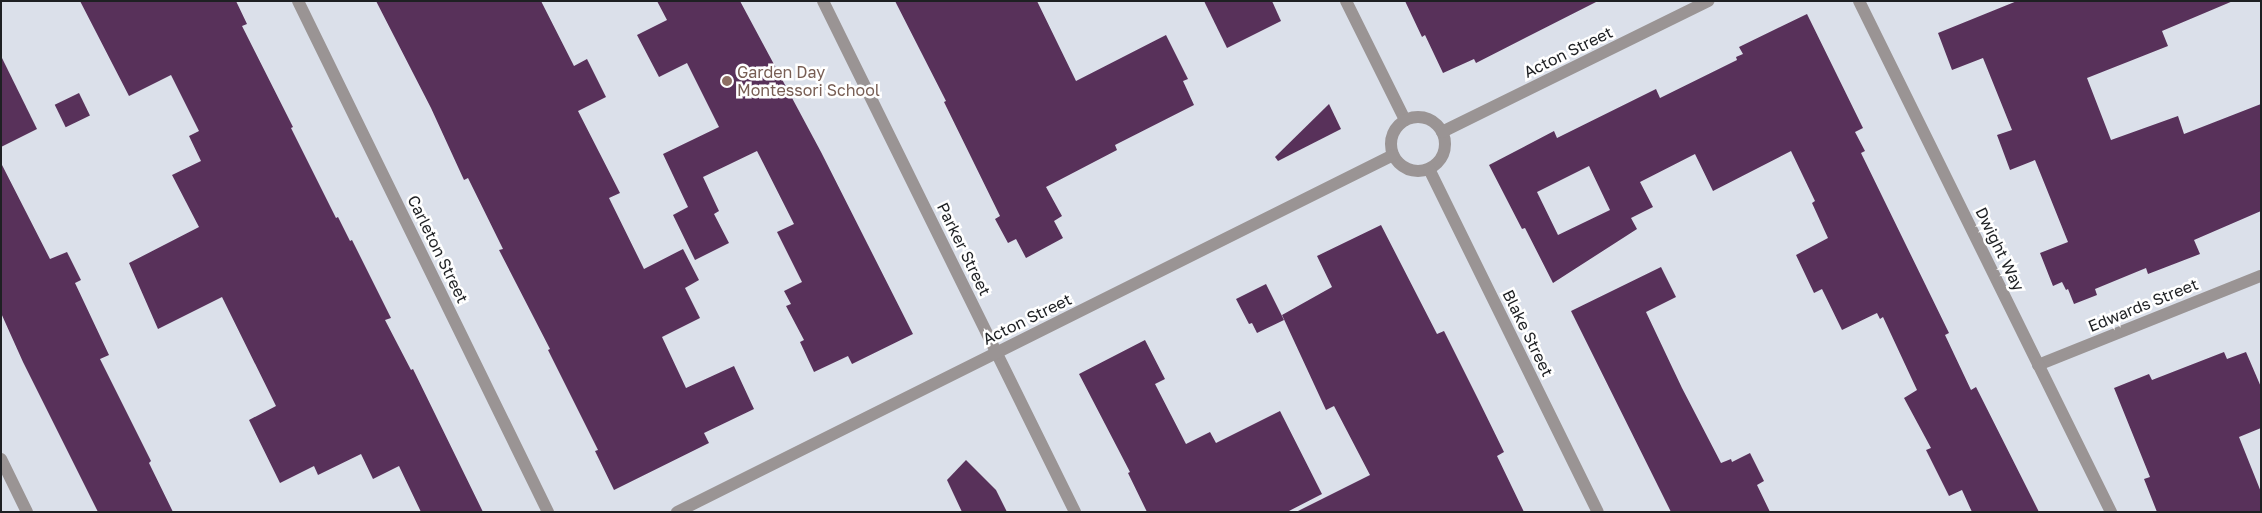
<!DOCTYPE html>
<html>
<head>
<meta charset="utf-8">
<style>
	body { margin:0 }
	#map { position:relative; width:2262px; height:513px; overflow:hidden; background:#dbe0ea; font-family:"Golos Text",sans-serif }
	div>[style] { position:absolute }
	.building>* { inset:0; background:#58315a; transform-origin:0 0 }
	.minor>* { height:12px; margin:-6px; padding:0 6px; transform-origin:6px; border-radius:6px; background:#9a9494 }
	.minor>.ring { margin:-6px; padding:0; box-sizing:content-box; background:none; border:12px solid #9a9494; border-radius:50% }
	.tertiary>* { height:12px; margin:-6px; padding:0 6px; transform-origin:6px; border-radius:6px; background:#9a9494 }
	.dots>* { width:14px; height:14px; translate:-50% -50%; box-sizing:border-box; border:2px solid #fff; border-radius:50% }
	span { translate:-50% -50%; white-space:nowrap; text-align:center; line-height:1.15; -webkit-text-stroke:5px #fff; paint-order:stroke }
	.street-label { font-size:16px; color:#1e2023 }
	.education-label { font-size:16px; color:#785e54 }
	.left { translate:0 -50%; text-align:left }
	.frame { position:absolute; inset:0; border:2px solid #1e2023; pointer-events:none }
</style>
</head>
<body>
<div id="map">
	<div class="building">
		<div style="clip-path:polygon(80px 1px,236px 1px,247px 24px,242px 26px,293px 127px,291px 128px,336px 218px,338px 217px,350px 241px,352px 240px,391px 318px,385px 320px,411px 370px,413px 369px,483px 512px,421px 512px,399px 466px,373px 479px,361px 454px,318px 475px,314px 466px,280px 483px,249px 420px,276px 406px,222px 297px,158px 329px,129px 263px,199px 227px,172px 175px,201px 161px,189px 136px,199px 131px,171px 75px,129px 96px)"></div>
		<div style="clip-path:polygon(376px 1px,541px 1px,574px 66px,587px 59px,606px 97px,578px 111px,620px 193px,609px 198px,644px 269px,683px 249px,699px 280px,685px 288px,700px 318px,662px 337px,686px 388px,734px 366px,754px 409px,704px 433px,709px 443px,614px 490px,595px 451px,598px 450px,548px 350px,550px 349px,499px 250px,503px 249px,468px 178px,464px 180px,431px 108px)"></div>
		<div style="clip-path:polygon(657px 1px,740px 1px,821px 152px,913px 334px,852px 364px,848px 356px,814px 372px,800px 342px,804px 340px,786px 306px,791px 304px,784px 291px,802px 282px,777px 232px,794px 224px,757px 151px,703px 177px,719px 211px,714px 214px,729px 243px,695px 260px,673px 215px,688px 207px,663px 154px,719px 127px,687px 63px,659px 77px,637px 35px,667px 20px)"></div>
		<div style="clip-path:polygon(895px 1px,1037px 1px,1076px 81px,1166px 35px,1188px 79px,1183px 81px,1194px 105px,1115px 145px,1117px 150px,1046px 187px,1062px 216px,1054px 221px,1063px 238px,1026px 258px,1016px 239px,1008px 243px,995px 219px,1000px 216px,944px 102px,946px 101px)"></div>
		<div style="clip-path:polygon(1204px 1px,1272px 1px,1281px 21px,1227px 48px)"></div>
		<div style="clip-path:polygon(1405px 1px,1598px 1px,1476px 63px,1474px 59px,1443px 73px,1425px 35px,1422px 37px)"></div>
		<div style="clip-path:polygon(2017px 1px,2233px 1px,2162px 31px,2168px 46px,2087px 78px,2111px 140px,2178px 116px,2184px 134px,2261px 104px,2261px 211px,2194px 240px,2200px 254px,2148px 274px,2146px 268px,2095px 289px,2097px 295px,2074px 304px,2068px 289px,2066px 290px,2062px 282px,2053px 286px,2040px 253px,2068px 242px,2035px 160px,2010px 170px,1997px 135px,2012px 130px,1983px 58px,1952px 70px,1938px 33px)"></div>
		<div style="clip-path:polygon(evenodd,1807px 14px,1863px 128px,1855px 132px,1865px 151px,1861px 153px,1949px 333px,1945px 335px,1971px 390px,1976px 387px,2039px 512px,1972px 512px,1962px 490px,1949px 496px,1926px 450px,1931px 448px,1904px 398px,1917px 390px,1883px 317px,1880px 319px,1877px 313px,1842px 330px,1822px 289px,1814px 293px,1796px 255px,1828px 238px,1812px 203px,1815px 201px,1791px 151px,1713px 191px,1695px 154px,1640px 182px,1653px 207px,1631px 218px,1637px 229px,1553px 283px,1525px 228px,1522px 229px,1489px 165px,1554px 131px,1557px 138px,1656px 89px,1660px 98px,1737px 60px,1736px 57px,1743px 54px,1739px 47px,1807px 14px,1589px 166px,1610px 210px,1558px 235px,1537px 192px,1589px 166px)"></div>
		<div style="clip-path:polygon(1px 56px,37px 129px,1px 147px)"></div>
		<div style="left:79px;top:93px;width:25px;height:27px;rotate:64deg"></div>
		<div style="clip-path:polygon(1329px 104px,1341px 129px,1278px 161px,1275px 157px)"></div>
		<div style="clip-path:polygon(1px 163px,50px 259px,67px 252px,81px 280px,75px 283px,109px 355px,100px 359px,151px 461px,149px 463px,173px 512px,98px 512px,23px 362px,1px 313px)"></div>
		<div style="clip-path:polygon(1381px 225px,1437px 334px,1444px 331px,1478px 399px,1504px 452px,1497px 456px,1524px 512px,1296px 512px,1370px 475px,1334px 406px,1326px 410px,1282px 315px,1332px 287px,1317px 256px)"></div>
		<div style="clip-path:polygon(1661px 267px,1676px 297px,1646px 312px,1682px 388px,1721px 463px,1731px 459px,1732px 462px,1750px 453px,1764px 481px,1757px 485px,1770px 512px,1671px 512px,1571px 311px)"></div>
		<div style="clip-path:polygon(1266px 284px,1284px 320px,1257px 333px,1252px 323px,1249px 324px,1236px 299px)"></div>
		<div style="clip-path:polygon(1145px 340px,1165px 379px,1155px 384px,1186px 444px,1210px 432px,1216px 443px,1280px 411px,1322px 494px,1287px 512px,1147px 512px,1128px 473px,1130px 472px,1079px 374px)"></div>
		<div style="clip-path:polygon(2224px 352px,2227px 359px,2246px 352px,2261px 387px,2261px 428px,2239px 437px,2261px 492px,2261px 512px,2157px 512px,2144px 479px,2150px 477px,2114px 388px,2149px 374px,2152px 380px)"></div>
		<div style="clip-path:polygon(966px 460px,996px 490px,1007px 512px,962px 512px,947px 480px)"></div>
	</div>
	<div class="minor">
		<div style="left:298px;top:1px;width:569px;rotate:63.93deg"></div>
		<div style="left:823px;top:1px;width:570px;rotate:63.75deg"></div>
		<div style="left:1346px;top:1px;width:133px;rotate:63.6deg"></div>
		<div class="ring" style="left:1391px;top:117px;width:42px;height:42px"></div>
		<div style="left:1442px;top:132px;width:297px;rotate:-26.2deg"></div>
		<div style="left:1429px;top:169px;width:382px;rotate:63.8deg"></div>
		<div style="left:2038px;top:365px;width:240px;rotate:-21.8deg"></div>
		<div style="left:1px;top:459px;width:59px;rotate:63.9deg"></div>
		<div style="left:677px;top:512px;width:800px;rotate:-26.5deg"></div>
	</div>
	<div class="tertiary">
		<div style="left:1859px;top:1px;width:570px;rotate:63.75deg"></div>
	</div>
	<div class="dots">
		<div style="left:727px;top:81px;background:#8d6e63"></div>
	</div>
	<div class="street-label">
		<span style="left:1568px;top:52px;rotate:-26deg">Acton Street</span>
		<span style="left:438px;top:249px;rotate:64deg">Carleton Street</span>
		<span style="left:964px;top:249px;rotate:64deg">Parker Street</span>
		<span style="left:2000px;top:249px;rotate:64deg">Dwight Way</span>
		<span style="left:2143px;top:305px;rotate:-22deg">Edwards Street</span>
		<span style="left:1027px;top:319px;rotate:-26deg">Acton Street</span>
		<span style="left:1528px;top:333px;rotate:64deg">Blake Street</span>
	</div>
	<div class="education-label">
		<span class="left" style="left:737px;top:81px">Garden Day<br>Montessori School</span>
	</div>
	<div class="frame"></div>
</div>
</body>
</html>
